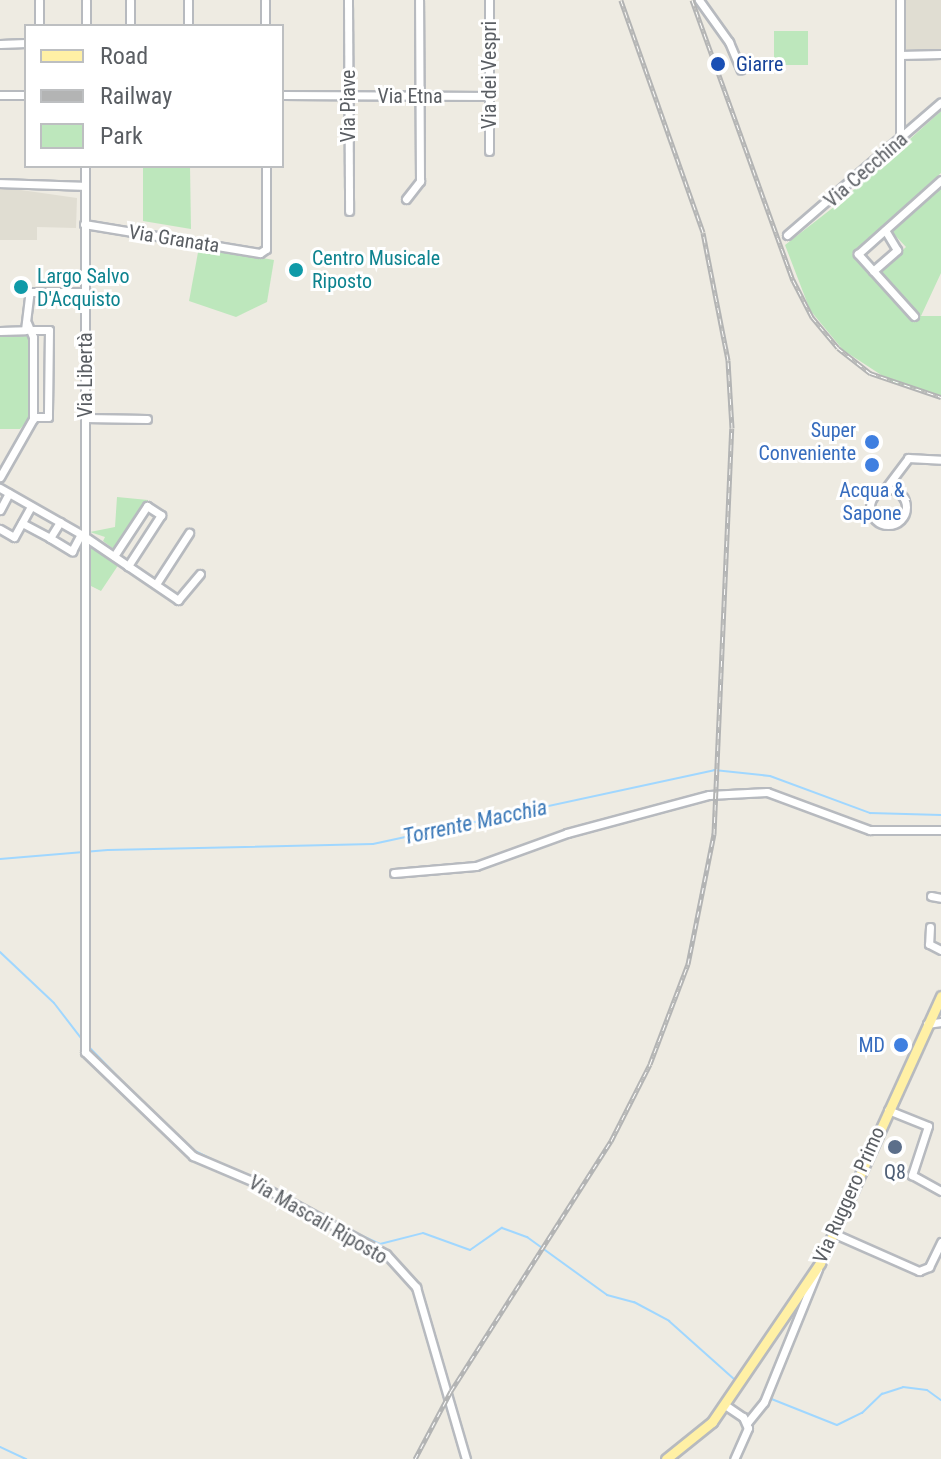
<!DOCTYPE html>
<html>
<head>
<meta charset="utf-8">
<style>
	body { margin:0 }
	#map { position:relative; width:941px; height:1459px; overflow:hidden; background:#eeebe2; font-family:"Roboto Condensed",sans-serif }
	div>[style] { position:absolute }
	.education>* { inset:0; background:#e0ddd2; transform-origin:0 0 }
	.green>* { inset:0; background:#bde7bc; transform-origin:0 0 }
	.stream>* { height:2px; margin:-1px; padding:0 1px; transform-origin:1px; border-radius:1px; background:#a0d7ff }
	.roads { filter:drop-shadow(2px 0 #b7babf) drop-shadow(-2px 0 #b7babf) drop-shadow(0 2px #b7babf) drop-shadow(0 -2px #b7babf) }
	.minor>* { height:7px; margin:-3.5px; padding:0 3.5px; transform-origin:3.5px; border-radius:3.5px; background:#fff }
	.minor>.ring { margin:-3.5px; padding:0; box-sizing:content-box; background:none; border:7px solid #fff; border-radius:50% }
	.major>* { height:9px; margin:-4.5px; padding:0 4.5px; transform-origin:4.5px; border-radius:4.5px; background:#fff0a5 }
	.rail>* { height:5px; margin-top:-2.5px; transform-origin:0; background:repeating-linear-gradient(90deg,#fff 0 6px,#b3b4b4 0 12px); box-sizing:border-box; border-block:2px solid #b3b4b4 }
	.dots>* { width:22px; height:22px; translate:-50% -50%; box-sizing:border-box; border:4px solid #fff; border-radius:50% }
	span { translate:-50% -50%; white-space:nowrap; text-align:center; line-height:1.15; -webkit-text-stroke:6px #fff; paint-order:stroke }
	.transit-label { font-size:20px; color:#164399 }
	.left { translate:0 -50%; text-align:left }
	.street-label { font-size:20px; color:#5a5e63 }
	.culture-label { font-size:20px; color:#0d838f }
	.shop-label { font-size:20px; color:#366cbe }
	.right { translate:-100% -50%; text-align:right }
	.service-label { font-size:20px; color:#4e5e75 }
	.water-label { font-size:22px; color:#3977b7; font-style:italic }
	.legend { position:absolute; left:24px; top:24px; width:260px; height:144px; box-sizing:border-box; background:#fff; border:2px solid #bdbfc1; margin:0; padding:10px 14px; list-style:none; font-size:24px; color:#5a5e63 }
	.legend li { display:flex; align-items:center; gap:16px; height:40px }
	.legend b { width:40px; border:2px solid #bdbfc1 }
</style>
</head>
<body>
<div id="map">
	<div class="education">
		<div style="left:905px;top:0;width:36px;height:50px"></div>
		<div style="clip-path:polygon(0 187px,77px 198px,76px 228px,37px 227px,37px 240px,0 240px)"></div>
	</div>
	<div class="green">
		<div style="left:774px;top:31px;width:34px;height:34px"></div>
		<div style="clip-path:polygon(941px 111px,941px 173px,852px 254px,915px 322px,920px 316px,880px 271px,906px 247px,891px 231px,941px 186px,941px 273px,921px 316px,941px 316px,941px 396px,892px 382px,843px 350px,810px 310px,785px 245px,839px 203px)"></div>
		<div style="clip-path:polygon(143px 166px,190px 166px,191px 229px,143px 221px)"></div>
		<div style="clip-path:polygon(199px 247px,274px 260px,267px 302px,236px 317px,189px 301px)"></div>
		<div style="clip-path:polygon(30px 336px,29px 419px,20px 429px,0 429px,0 337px)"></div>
		<div style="clip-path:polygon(117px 497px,148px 500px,115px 550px,103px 541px,105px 537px,90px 532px,115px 527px)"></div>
		<div style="clip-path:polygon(91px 545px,119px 564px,101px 591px,89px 585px)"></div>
	</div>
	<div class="stream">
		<div style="left:0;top:859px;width:108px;rotate:-4.8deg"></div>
		<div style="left:108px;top:850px;width:265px;rotate:-1.3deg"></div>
		<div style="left:373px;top:844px;width:349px;rotate:-12.2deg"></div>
		<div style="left:714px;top:770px;width:56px;rotate:6.1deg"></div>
		<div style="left:770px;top:776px;width:107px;rotate:20.3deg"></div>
		<div style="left:870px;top:813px;width:71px;rotate:1.6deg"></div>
		<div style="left:0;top:952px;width:74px;rotate:43.4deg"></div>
		<div style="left:54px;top:1003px;width:44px;rotate:52.4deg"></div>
		<div style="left:88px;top:1046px;width:93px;rotate:45.9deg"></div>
		<div style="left:161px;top:1120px;width:46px;rotate:42.4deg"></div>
		<div style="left:195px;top:1151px;width:104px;rotate:26.3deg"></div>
		<div style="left:349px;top:1230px;width:34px;rotate:24deg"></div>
		<div style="left:380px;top:1244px;width:44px;rotate:-14.3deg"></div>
		<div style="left:423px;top:1233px;width:50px;rotate:19.9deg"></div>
		<div style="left:470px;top:1250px;width:39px;rotate:-35deg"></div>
		<div style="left:502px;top:1228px;width:27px;rotate:20deg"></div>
		<div style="left:527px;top:1237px;width:99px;rotate:35.9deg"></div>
		<div style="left:607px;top:1295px;width:28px;rotate:15deg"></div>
		<div style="left:634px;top:1302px;width:40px;rotate:28deg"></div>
		<div style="left:669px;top:1321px;width:89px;rotate:41.8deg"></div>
		<div style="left:769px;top:1398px;width:73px;rotate:21.7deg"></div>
		<div style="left:837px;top:1425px;width:28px;rotate:-26deg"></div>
		<div style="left:862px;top:1413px;width:28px;rotate:-44deg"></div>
		<div style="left:882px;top:1394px;width:22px;rotate:-18deg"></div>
		<div style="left:903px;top:1387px;width:24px;rotate:7deg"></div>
		<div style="left:927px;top:1390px;width:17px;rotate:36deg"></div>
		<div style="left:0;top:1447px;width:29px;rotate:25deg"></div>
	</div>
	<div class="roads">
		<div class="minor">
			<div style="left:39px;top:0;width:26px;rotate:90deg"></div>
			<div style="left:188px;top:0;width:26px;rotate:90deg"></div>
			<div style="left:265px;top:0;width:26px;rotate:90deg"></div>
			<div style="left:348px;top:0;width:211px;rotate:89.7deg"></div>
			<div style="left:489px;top:0;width:151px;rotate:90deg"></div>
			<div style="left:699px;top:0;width:52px;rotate:54.5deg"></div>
			<div style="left:729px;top:42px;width:30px;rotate:67deg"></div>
			<div style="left:86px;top:26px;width:26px;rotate:-90deg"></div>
			<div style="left:130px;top:26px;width:26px;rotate:-90deg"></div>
			<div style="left:0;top:44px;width:26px;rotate:-2deg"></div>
			<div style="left:900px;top:55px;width:41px;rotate:-1.4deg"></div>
			<div style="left:0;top:95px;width:26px"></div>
			<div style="left:282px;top:95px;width:207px;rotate:0.3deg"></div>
			<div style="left:900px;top:142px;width:142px;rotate:-90deg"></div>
			<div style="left:85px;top:166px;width:886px;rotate:90deg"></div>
			<div style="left:85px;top:1052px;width:150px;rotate:43.9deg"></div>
			<div style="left:193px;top:1156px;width:64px;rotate:23deg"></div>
			<div style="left:252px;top:1181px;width:153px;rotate:28.6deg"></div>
			<div style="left:386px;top:1254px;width:45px;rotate:47.7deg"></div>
			<div style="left:416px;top:1287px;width:179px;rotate:73.8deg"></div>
			<div style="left:0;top:183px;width:85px;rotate:2deg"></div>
			<div style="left:406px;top:199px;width:23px;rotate:-52deg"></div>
			<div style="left:420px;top:181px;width:181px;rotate:-90.3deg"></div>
			<div style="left:84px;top:224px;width:178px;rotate:9.4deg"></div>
			<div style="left:260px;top:253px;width:7px;rotate:-34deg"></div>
			<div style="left:266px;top:249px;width:83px;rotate:-90deg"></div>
			<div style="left:787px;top:235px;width:203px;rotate:-40.8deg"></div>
			<div style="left:873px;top:271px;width:32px;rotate:-41deg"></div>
			<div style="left:897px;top:250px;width:23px;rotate:-121deg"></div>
			<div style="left:914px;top:316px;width:84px;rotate:-132.1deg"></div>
			<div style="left:858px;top:254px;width:111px;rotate:-41.7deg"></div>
			<div style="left:32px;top:330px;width:17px"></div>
			<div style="left:49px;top:330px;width:87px;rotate:90.7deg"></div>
			<div style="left:48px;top:417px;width:15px;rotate:180deg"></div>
			<div style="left:0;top:331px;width:25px;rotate:-2deg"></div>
			<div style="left:25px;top:330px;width:38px;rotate:-83deg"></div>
			<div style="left:30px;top:292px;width:56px"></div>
			<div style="left:85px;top:418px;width:62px;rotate:0.9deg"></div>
			<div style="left:0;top:477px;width:67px;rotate:-60.4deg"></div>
			<div style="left:33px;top:419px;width:82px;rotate:-90deg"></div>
			<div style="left:33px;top:337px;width:15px;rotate:-113deg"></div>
			<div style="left:0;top:488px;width:97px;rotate:29.7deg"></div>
			<div style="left:84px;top:536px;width:114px;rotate:34.2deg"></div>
			<div style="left:178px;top:600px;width:34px;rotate:-50deg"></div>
			<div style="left:885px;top:489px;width:39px;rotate:-53deg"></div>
			<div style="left:908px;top:458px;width:33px;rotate:3deg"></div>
			<div class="ring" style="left:870px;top:489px;width:29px;height:29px"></div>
			<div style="left:0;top:510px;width:19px;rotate:-62deg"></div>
			<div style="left:22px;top:523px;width:32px;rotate:28deg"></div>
			<div style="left:50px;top:538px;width:19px;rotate:-58deg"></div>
			<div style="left:0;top:529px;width:16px;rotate:30deg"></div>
			<div style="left:14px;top:537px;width:35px;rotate:-61deg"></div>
			<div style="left:50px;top:538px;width:26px;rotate:31deg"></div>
			<div style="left:72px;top:551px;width:19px;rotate:-62deg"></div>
			<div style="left:114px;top:556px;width:60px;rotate:-56.6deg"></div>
			<div style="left:147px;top:506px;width:17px;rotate:33deg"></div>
			<div style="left:161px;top:515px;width:61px;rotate:122.9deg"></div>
			<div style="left:156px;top:584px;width:61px;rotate:-57.1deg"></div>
			<div style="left:394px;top:873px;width:82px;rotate:-4.9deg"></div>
			<div style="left:476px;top:866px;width:97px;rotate:-19.9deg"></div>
			<div style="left:567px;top:833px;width:147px;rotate:-15deg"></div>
			<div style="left:709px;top:795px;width:58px;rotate:-3deg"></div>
			<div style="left:767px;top:792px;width:110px;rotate:20.3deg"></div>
			<div style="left:870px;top:830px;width:71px"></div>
			<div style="left:931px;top:896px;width:10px;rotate:11deg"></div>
			<div style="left:930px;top:927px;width:17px;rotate:93deg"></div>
			<div style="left:929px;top:944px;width:13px;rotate:27deg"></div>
			<div style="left:927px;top:1024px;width:14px;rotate:-8deg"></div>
			<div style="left:888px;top:1110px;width:43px;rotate:21.8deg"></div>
			<div style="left:928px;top:1126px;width:52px;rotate:108.1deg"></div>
			<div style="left:912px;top:1175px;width:33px;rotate:29deg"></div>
			<div style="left:835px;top:1234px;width:92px;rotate:23.8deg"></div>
			<div style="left:919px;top:1271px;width:11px;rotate:-22deg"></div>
			<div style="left:929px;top:1267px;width:28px;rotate:-64deg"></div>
			<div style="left:725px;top:1405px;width:22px;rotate:34deg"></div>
			<div style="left:743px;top:1417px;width:12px;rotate:66deg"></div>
			<div style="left:748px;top:1428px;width:34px;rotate:114deg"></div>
			<div style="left:747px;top:1423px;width:27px;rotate:-51deg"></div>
			<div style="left:764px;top:1402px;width:144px;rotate:-67.9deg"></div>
		</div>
		<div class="major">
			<div style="left:666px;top:1459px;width:59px;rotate:-38.8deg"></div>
			<div style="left:712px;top:1422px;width:192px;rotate:-55.8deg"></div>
			<div style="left:820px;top:1263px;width:293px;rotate:-65.6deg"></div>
		</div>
	</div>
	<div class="rail">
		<div style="left:692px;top:0;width:298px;rotate:70.2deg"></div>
		<div style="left:793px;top:280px;width:42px;rotate:62.8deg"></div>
		<div style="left:812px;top:317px;width:40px;rotate:50deg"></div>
		<div style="left:838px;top:348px;width:41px;rotate:38deg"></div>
		<div style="left:870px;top:373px;width:75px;rotate:18.7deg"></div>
		<div style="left:415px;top:1459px;width:77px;rotate:-62.1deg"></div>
		<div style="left:451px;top:1391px;width:297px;rotate:-57.4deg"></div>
		<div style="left:611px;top:1141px;width:86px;rotate:-63.1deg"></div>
		<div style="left:650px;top:1064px;width:107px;rotate:-69.2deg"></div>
		<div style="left:688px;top:964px;width:133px;rotate:-78.7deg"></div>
		<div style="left:714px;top:834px;width:406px;rotate:-87.5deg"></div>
		<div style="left:732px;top:428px;width:68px;rotate:-93.4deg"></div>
		<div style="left:728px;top:360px;width:130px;rotate:-101.1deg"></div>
		<div style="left:703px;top:232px;width:246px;rotate:-109.5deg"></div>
	</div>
	<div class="dots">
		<div style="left:718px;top:64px;background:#1a4fb4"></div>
		<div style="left:296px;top:270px;background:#0f9aa8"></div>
		<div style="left:21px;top:287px;background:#0f9aa8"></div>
		<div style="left:872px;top:442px;background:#3f7fe0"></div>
		<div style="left:872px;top:465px;background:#3f7fe0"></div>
		<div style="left:901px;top:1045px;background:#3f7fe0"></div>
		<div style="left:895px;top:1147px;background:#5c6f8a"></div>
	</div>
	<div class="transit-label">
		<span class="left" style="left:736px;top:64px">Giarre</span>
	</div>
	<div class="street-label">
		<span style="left:489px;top:75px;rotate:-90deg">Via dei Vespri</span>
		<span style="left:410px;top:96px">Via Etna</span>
		<span style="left:348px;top:106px;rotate:-90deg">Via Piave</span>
		<span style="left:866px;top:170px;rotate:-41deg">Via Cecchina</span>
		<span style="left:174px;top:239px;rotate:9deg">Via Granata</span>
		<span style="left:85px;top:375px;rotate:-90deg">Via Libertà</span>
		<span style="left:849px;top:1195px;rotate:-66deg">Via Ruggero Primo</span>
		<span style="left:318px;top:1220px;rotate:30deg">Via Mascali Riposto</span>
	</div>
	<div class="culture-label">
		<span class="left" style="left:312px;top:270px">Centro Musicale<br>Riposto</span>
		<span class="left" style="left:37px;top:288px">Largo Salvo<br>D'Acquisto</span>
	</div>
	<div class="shop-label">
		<span class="right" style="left:856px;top:442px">Super<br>Conveniente</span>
		<span style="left:872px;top:502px">Acqua &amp;<br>Sapone</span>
		<span class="right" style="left:885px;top:1045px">MD</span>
	</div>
	<div class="service-label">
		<span style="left:895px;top:1172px">Q8</span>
	</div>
	<div class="water-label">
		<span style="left:475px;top:822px;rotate:-12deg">Torrente Macchia</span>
	</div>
	<ul class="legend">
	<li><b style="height:10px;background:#fff0a5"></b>Road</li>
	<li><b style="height:10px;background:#b3b4b4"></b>Railway</li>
	<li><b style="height:22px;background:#bde7bc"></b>Park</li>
	</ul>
</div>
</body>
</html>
